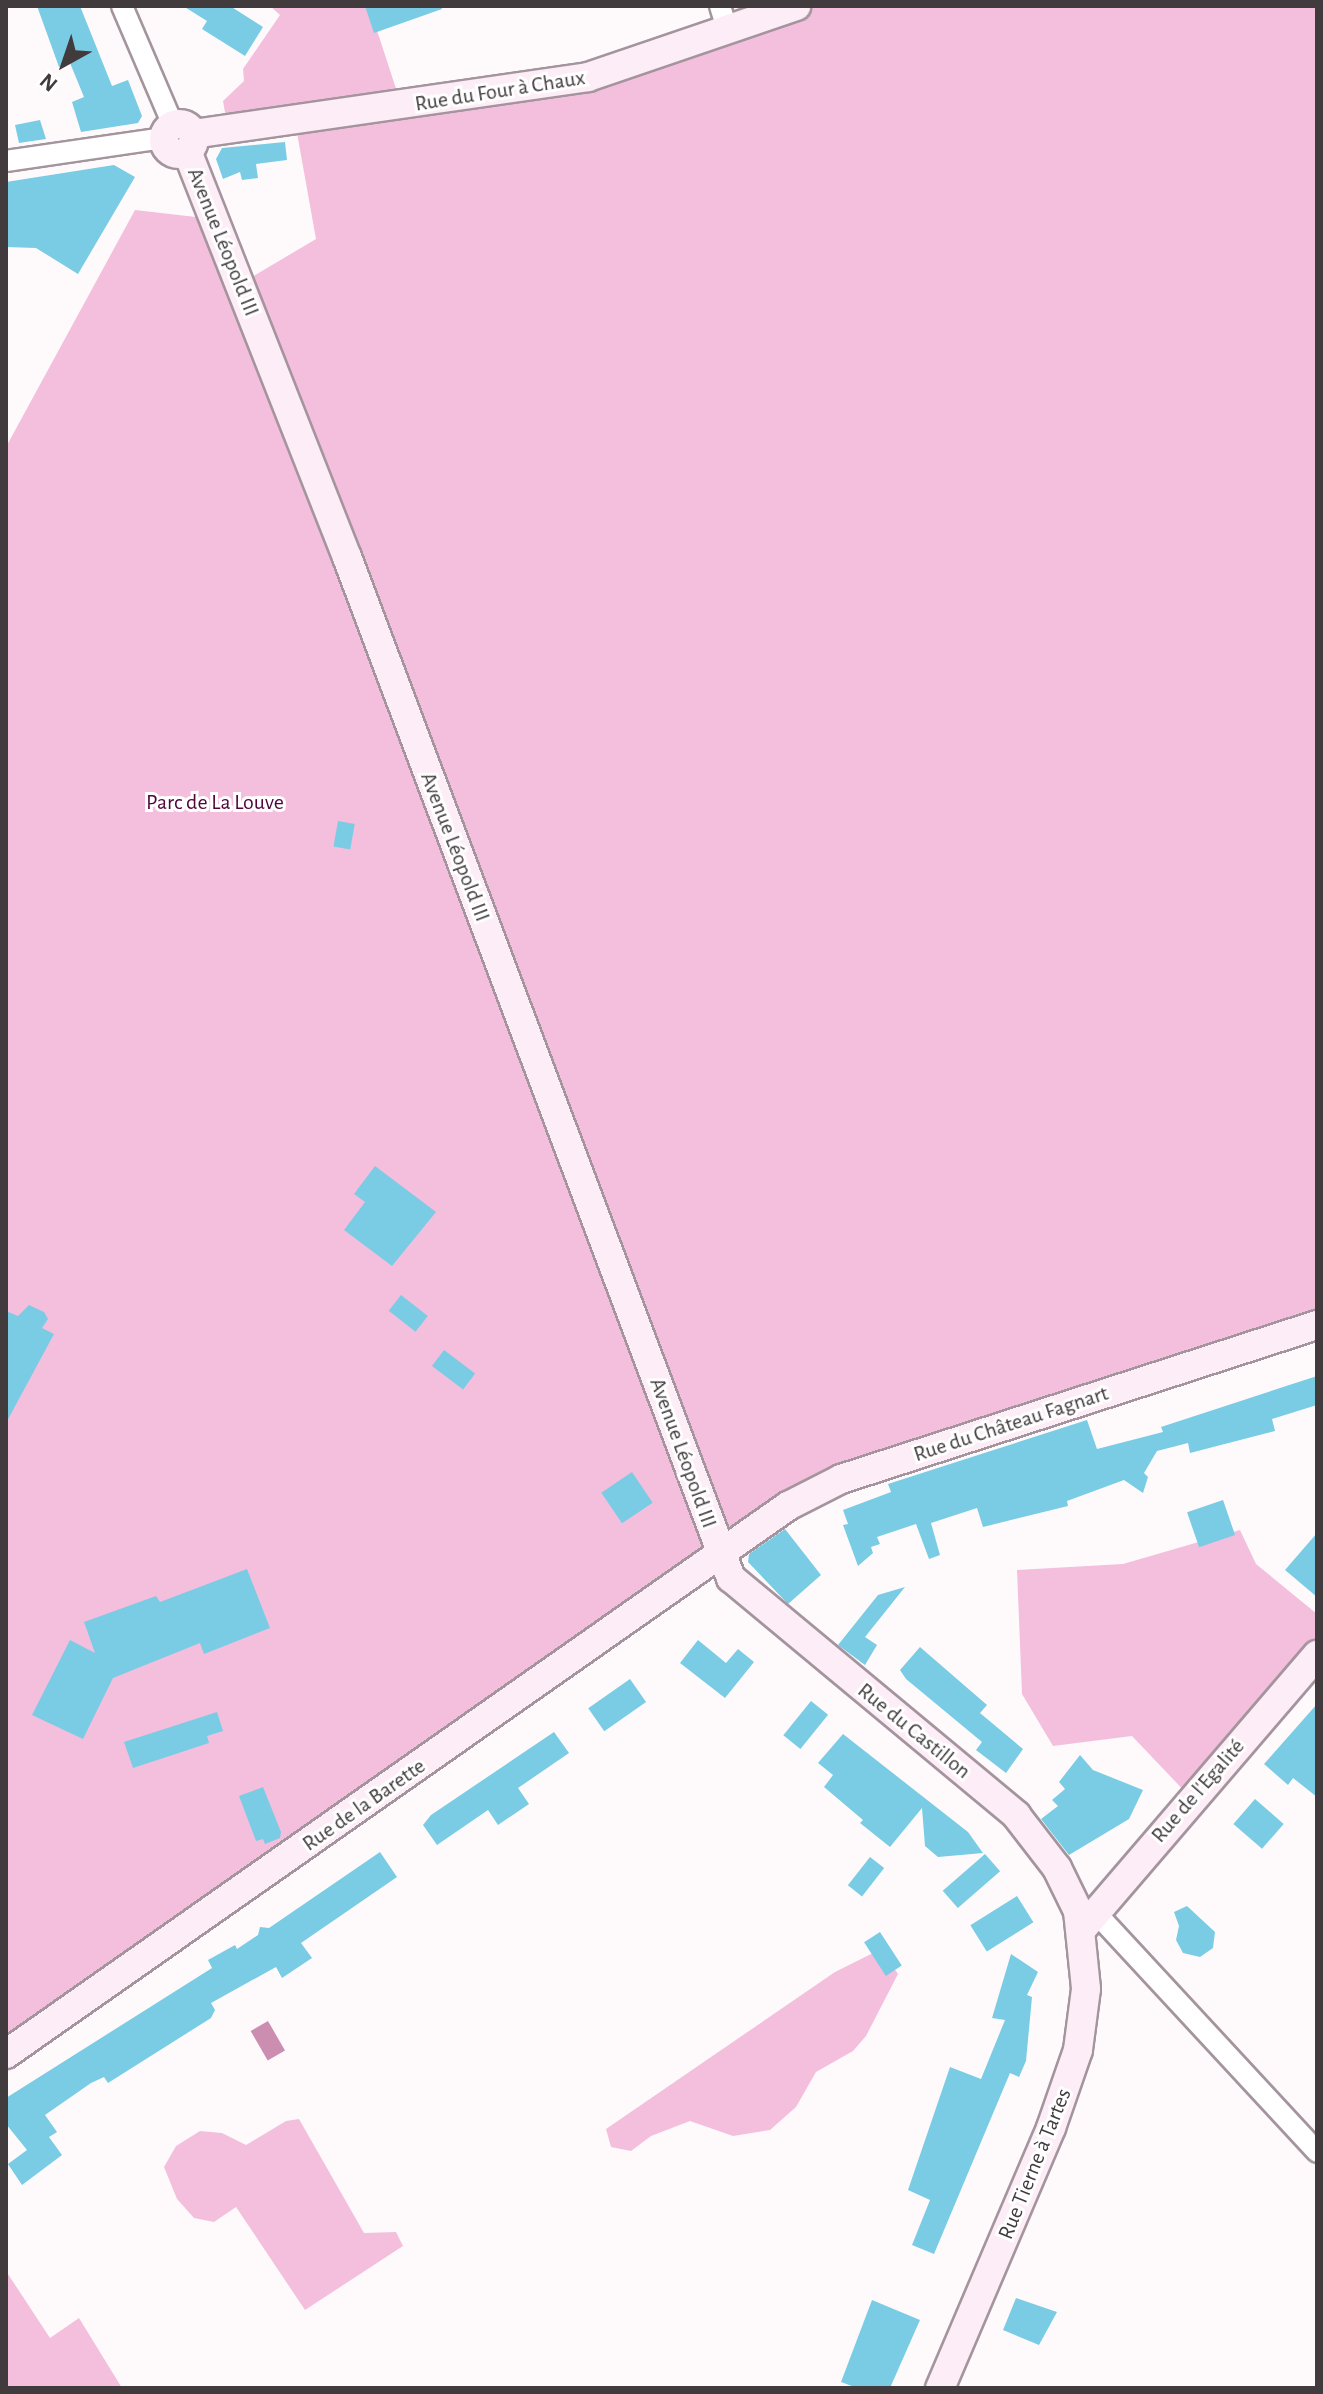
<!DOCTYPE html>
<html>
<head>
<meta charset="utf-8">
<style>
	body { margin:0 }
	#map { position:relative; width:1323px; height:2394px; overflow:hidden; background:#fefafc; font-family:"Alegreya Sans",sans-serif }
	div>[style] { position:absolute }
	.green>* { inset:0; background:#f4bfdd }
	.water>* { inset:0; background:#cb8eb1; transform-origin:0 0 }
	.building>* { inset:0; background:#79cce4; transform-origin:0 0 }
	.roads { filter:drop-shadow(2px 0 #a4949d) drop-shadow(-2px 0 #a4949d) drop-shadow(0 2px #a4949d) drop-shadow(0 -2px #a4949d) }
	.street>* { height:20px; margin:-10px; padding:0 10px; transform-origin:10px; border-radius:10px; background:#fff }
	.secondary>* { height:28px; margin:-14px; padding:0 14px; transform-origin:14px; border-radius:14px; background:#fdedf6 }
	.secondary>.ring { margin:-14px; padding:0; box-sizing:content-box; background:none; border:28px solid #fdedf6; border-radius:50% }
	span { translate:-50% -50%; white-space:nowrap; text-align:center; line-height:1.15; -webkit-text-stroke:6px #fff; paint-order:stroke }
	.street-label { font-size:22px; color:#413b3e }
	.park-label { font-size:22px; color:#51073b }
	.frame { position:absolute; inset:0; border:8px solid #413b3e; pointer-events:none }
	.north { position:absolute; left:24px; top:24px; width:80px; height:80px; -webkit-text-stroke:6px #fff; paint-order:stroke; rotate:220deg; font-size:22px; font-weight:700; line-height:32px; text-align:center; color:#413b3e }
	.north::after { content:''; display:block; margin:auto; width:28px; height:36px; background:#413b3e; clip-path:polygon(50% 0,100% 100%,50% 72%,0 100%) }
</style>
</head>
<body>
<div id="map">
	<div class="green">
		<div style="clip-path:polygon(270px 6px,369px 6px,402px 107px,228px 130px,223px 101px,244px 81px,243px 69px,280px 15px)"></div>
		<div style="clip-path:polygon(763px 6px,1317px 6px,1317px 1325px,841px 1479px,6px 2054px,6px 447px,135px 210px,196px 217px,211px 212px,240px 284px,316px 239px,297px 133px,413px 116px,588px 77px)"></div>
		<div style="clip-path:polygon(1240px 1530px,1256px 1564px,1317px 1614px,1317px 1655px,1191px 1798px,1132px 1736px,1053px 1746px,1022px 1694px,1017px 1570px,1123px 1564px)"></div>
		<div style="clip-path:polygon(873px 1953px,889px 1961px,898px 1974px,866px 2036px,853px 2051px,816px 2072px,796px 2107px,770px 2130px,733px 2136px,690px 2121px,651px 2136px,631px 2151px,611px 2147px,606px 2129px,835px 1972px)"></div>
		<div style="clip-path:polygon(299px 2119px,364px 2233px,396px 2232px,403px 2246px,305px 2310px,236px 2207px,214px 2222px,194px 2218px,177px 2199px,164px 2167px,176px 2146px,200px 2131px,222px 2133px,246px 2145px,286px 2121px)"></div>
		<div style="clip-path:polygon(6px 2271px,50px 2338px,79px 2318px,122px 2388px,6px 2388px)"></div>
	</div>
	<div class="water">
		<div style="left:268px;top:2021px;width:34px;height:20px;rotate:60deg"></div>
	</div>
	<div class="building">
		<div style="clip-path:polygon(37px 6px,80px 6px,112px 86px,128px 80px,142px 116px,138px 123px,81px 132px,72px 102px,84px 97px,70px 63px,59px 67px)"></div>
		<div style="clip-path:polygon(183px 6px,230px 6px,263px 27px,245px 56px,202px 29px,207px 21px)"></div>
		<div style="clip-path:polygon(365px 6px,441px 6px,442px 9px,374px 33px)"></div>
		<div style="clip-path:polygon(40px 120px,46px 139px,19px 143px,15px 125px)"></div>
		<div style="clip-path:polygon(285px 142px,287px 160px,256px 164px,258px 178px,242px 180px,240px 172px,223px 179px,216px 159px,222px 148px)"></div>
		<div style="clip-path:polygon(114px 165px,135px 177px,78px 274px,36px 248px,6px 247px,6px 182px)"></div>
		<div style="left:338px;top:821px;width:17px;height:26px;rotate:10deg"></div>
		<div style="clip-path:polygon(375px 1166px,436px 1212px,392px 1266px,344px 1230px,365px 1202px,354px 1194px)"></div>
		<div style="left:401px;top:1295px;width:34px;height:20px;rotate:38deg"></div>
		<div style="clip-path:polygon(29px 1305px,44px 1312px,48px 1319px,42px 1328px,54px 1334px,6px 1423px,6px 1311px,18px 1316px)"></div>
		<div style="left:444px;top:1350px;width:39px;height:20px;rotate:37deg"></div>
		<div style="clip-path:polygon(1317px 1376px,1317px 1405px,1272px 1419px,1275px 1431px,1190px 1453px,1188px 1443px,1157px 1451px,1144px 1473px,1148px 1477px,1143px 1493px,1124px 1480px,1067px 1501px,1068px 1506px,983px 1527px,977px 1508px,931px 1523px,940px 1555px,929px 1559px,916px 1524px,877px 1537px,880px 1544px,871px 1547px,873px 1553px,858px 1566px,843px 1525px,848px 1524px,843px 1510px,891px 1492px,888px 1484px,978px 1455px,1087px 1420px,1097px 1449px,1163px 1432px,1161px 1427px)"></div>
		<div style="left:632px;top:1472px;width:37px;height:37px;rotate:56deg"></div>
		<div style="left:1223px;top:1500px;width:37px;height:38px;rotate:71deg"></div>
		<div style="clip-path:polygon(785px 1529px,821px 1575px,788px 1604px,748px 1562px,749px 1554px)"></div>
		<div style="clip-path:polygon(1317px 1533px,1317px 1597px,1285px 1570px)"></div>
		<div style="clip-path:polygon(247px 1569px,270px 1628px,204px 1654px,200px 1643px,113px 1678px,83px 1739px,32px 1715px,70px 1640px,95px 1653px,84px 1622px,156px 1596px,160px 1602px)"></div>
		<div style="clip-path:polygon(905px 1587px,865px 1637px,877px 1645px,865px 1665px,838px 1645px,878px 1595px)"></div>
		<div style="clip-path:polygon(698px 1640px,726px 1663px,738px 1649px,754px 1662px,725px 1698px,680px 1663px)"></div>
		<div style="clip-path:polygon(920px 1647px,987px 1705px,980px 1713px,1023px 1749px,1006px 1773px,976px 1750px,982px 1742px,906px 1679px,900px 1670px)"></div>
		<div style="left:630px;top:1679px;width:28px;height:51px;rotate:55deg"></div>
		<div style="left:811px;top:1701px;width:22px;height:44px;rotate:39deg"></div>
		<div style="clip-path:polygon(1317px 1704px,1317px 1797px,1293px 1778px,1288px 1785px,1264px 1764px)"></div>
		<div style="clip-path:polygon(217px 1712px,223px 1731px,207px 1736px,209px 1743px,133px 1768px,124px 1742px)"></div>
		<div style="clip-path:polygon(554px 1732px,569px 1753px,518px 1788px,529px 1804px,498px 1825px,488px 1810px,437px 1845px,423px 1825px,431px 1815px)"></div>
		<div style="clip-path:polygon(843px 1734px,968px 1832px,983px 1853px,938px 1857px,925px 1846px,922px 1808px,890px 1847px,860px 1823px,863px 1820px,824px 1787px,833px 1775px,818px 1763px)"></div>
		<div style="clip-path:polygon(1080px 1755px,1093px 1770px,1143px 1790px,1129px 1819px,1069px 1855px,1041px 1819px,1058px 1806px,1052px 1800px,1065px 1789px,1059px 1782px)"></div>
		<div style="clip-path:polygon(263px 1787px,281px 1832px,280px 1838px,265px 1844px,263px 1839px,256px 1841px,239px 1796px)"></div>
		<div style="left:1255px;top:1799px;width:38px;height:33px;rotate:41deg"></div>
		<div style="clip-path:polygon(380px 1852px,397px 1877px,301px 1943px,312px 1958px,282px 1978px,276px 1967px,211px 2003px,215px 2010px,211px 2018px,108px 2083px,104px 2077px,91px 2083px,45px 2115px,57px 2132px,49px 2137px,62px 2155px,22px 2185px,8px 2164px,27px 2150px,6px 2124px,6px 2098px,212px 1968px,208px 1960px,235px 1945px,237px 1949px,258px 1935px,260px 1927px,269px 1928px)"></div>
		<div style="left:985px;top:1854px;width:23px;height:56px;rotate:49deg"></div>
		<div style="left:870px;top:1857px;width:18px;height:36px;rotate:38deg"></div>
		<div style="left:1017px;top:1896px;width:31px;height:55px;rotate:58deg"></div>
		<div style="clip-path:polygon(1187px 1906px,1215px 1932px,1213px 1948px,1200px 1957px,1183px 1953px,1176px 1940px,1179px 1926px,1174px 1912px)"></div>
		<div style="left:880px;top:1932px;width:40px;height:19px;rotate:57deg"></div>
		<div style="clip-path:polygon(1011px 1954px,1038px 1972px,1027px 1995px,1032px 1997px,1026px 2061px,1019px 2077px,1010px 2073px,934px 2254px,912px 2245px,930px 2200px,908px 2190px,950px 2067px,981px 2079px,1005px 2020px,992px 2018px)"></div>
		<div style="clip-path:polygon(1016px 2298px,1057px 2312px,1039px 2345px,1003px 2330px)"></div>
		<div style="clip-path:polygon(872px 2300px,920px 2320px,890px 2388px,857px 2388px,841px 2382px)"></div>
	</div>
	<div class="roads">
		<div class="street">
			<div style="left:122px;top:6px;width:129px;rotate:66.8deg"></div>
			<div style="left:720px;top:6px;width:27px;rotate:73deg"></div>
			<div style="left:6px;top:161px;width:160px;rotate:-8.3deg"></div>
			<div style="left:1095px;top:1912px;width:327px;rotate:47.2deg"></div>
		</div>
		<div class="secondary">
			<div class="ring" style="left:164px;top:124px;width:2px;height:2px"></div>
			<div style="left:193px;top:134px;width:399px;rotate:-8.2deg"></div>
			<div style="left:588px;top:77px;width:220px;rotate:-18.8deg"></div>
			<div style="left:187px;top:151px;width:436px;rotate:68.5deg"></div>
			<div style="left:347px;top:557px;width:1091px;rotate:69.39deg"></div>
			<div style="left:731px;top:1578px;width:371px;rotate:39.7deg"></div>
			<div style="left:1016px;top:1815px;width:67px;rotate:52.3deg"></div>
			<div style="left:1057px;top:1868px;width:48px;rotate:64deg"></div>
			<div style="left:1078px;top:1911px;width:78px;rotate:84.1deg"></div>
			<div style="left:1086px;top:1989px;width:62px;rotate:97.5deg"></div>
			<div style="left:1078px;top:2050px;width:83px;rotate:109.1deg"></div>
			<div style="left:1051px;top:2128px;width:283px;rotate:113.1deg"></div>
			<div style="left:1082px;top:1929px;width:361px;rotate:-49.4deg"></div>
			<div style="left:6px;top:2054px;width:955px;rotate:-35.02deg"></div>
			<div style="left:788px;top:1506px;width:59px;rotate:-27deg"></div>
			<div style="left:841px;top:1479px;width:500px;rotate:-17.93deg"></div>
		</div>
	</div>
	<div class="street-label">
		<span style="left:500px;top:91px;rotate:-9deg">Rue du Four à Chaux</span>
		<span style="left:223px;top:242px;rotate:68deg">Avenue Léopold III</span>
		<span style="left:455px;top:847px;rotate:69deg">Avenue Léopold III</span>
		<span style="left:1011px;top:1424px;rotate:-18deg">Rue du Château Fagnart</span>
		<span style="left:683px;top:1453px;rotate:70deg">Avenue Léopold III</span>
		<span style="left:914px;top:1731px;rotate:39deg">Rue du Castillon</span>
		<span style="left:1198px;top:1791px;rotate:-49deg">Rue de l'Egalité</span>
		<span style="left:364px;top:1805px;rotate:-35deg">Rue de la Barette</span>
		<span style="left:1035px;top:2164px;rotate:-68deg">Rue Tierne à Tartes</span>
	</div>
	<div class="park-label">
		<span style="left:215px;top:803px">Parc de La Louve</span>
	</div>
	<div class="frame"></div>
	<div class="north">N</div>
</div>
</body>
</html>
